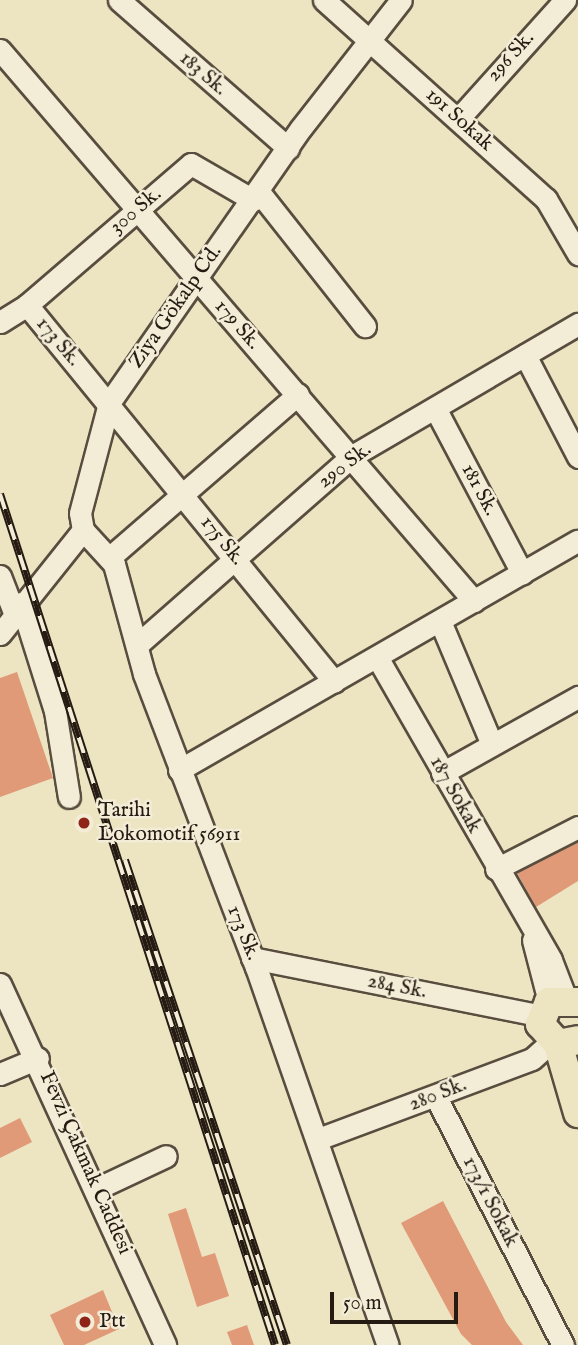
<!DOCTYPE html>
<html>
<head>
<meta charset="utf-8">
<style>
	body { margin:0 }
	#map { position:relative; width:578px; height:1345px; overflow:hidden; background:#ede4c2; font-family:"IM FELL English",serif }
	div>[style] { position:absolute }
	.building>* { inset:0; background:#e09a78 }
	.roads { filter:drop-shadow(2px 0 #584d3f) drop-shadow(-2px 0 #584d3f) drop-shadow(0 2px #584d3f) drop-shadow(0 -2px #584d3f) }
	.minor>* { height:21px; margin:-10.5px; padding:0 10.5px; transform-origin:10.5px; border-radius:10.5px; background:#f3edd7 }
	.major>* { height:28px; margin:-14px; padding:0 14px; transform-origin:14px; border-radius:14px; background:#ede4c2 }
	.rail>* { height:8px; margin-top:-4px; transform-origin:0; background:repeating-linear-gradient(90deg,#f3edd7 0 16px,#261b13 0 32px); box-sizing:border-box; border-block:2px solid #261b13 }
	.dots>* { width:19px; height:19px; translate:-50% -50%; box-sizing:border-box; border:4px solid #f3edd7; border-radius:50% }
	span { translate:-50% -50%; white-space:nowrap; text-align:center; line-height:1.15; -webkit-text-stroke:5px #f3edd7; paint-order:stroke }
	.street-label { font-size:21px; color:#261b13 }
	.poi-label { font-size:21px; color:#261b13 }
	.left { translate:0 -50%; text-align:left }
	.scale { position:absolute; left:330px; top:1292px; width:128px; height:32px; box-sizing:border-box; border:4px solid #261b13; border-top:0; padding-left:9px; font-size:21px; line-height:24px; white-space:nowrap; color:#261b13; -webkit-text-stroke:5px #f3edd7; paint-order:stroke }
</style>
</head>
<body>
<div id="map">
	<div class="building">
		<div style="clip-path:polygon(17px 672px,53px 778px,0 797px,0 678px)"></div>
		<div style="clip-path:polygon(578px 842px,578px 881px,536px 907px,517px 873px)"></div>
		<div style="clip-path:polygon(20px 1118px,32px 1142px,0 1158px,0 1128px)"></div>
		<div style="clip-path:polygon(443px 1201px,506px 1322px,523px 1345px,472px 1345px,461px 1334px,401px 1223px)"></div>
		<div style="clip-path:polygon(186px 1208px,202px 1257px,215px 1253px,229px 1296px,197px 1307px,168px 1214px)"></div>
		<div style="clip-path:polygon(103px 1290px,119px 1329px,84px 1345px,64px 1345px,50px 1315px)"></div>
		<div style="clip-path:polygon(247px 1325px,254px 1345px,232px 1345px,227px 1332px)"></div>
	</div>
	<div class="roads">
		<div class="minor">
			<div style="left:119px;top:0;width:225px;rotate:41.2deg"></div>
			<div style="left:324px;top:0;width:298px;rotate:41.9deg"></div>
			<div style="left:546px;top:199px;width:64px;rotate:59.8deg"></div>
			<div style="left:0;top:50px;width:727px;rotate:49.3deg"></div>
			<div style="left:459px;top:118px;width:159px;rotate:-48.1deg"></div>
			<div style="left:259px;top:192px;width:171px;rotate:51.7deg"></div>
			<div style="left:27px;top:305px;width:216px;rotate:-40.7deg"></div>
			<div style="left:191px;top:164px;width:72px;rotate:30.1deg"></div>
			<div style="left:0;top:322px;width:32px;rotate:-32deg"></div>
			<div style="left:27px;top:305px;width:486px;rotate:50.8deg"></div>
			<div style="left:525px;top:355px;width:115px;rotate:62.5deg"></div>
			<div style="left:435px;top:408px;width:187px;rotate:62.2deg"></div>
			<div style="left:83px;top:530px;width:46px;rotate:47.6deg"></div>
			<div style="left:114px;top:564px;width:114px;rotate:74.7deg"></div>
			<div style="left:144px;top:674px;width:314px;rotate:69.1deg"></div>
			<div style="left:256px;top:967px;width:400px;rotate:70.8deg"></div>
			<div style="left:109px;top:558px;width:250px;rotate:-40.9deg"></div>
			<div style="left:0;top:576px;width:40px;rotate:69deg"></div>
			<div style="left:21px;top:603px;width:113px;rotate:72.5deg"></div>
			<div style="left:55px;top:711px;width:87px;rotate:80.8deg"></div>
			<div style="left:440px;top:621px;width:134px;rotate:67.2deg"></div>
			<div style="left:0;top:634px;width:133px;rotate:-51.4deg"></div>
			<div style="left:83px;top:530px;width:17px;rotate:-100deg"></div>
			<div style="left:80px;top:513px;width:114px;rotate:-75.2deg"></div>
			<div style="left:109px;top:403px;width:335px;rotate:-55.1deg"></div>
			<div style="left:301px;top:128px;width:162px;rotate:-52deg"></div>
			<div style="left:137px;top:645px;width:286px;rotate:-41.3deg"></div>
			<div style="left:352px;top:456px;width:262px;rotate:-30.3deg"></div>
			<div style="left:377px;top:657px;width:349px;rotate:60.1deg"></div>
			<div style="left:551px;top:960px;width:40px;rotate:69deg"></div>
			<div style="left:179px;top:770px;width:460px;rotate:-29.9deg"></div>
			<div style="left:442px;top:773px;width:156px;rotate:-29.2deg"></div>
			<div style="left:496px;top:869px;width:92px;rotate:-27.1deg"></div>
			<div style="left:533px;top:940px;width:64px;rotate:75.5deg"></div>
			<div style="left:252px;top:958px;width:295px;rotate:11.3deg"></div>
			<div style="left:0;top:984px;width:397px;rotate:65.4deg"></div>
			<div style="left:0;top:1074px;width:41px;rotate:-22.8deg"></div>
			<div style="left:436px;top:1097px;width:279px;rotate:62.9deg"></div>
			<div style="left:318px;top:1139px;width:228px;rotate:-20.5deg"></div>
			<div style="left:532px;top:1059px;width:27px;rotate:-42deg"></div>
			<div style="left:96px;top:1189px;width:77px;rotate:-25.2deg"></div>
		</div>
		<div class="major">
			<div style="left:578px;top:1002px;width:29px;rotate:180deg"></div>
			<div style="left:549px;top:1002px;width:24px;rotate:112deg"></div>
			<div style="left:540px;top:1024px;width:27px;rotate:48deg"></div>
			<div style="left:558px;top:1044px;width:20px;rotate:-11deg"></div>
			<div style="left:558px;top:1044px;width:72px;rotate:73.8deg"></div>
		</div>
	</div>
	<div class="rail">
		<div style="left:0;top:494px;width:894px;rotate:72.09deg"></div>
		<div style="left:125px;top:860px;width:511px;rotate:71.53deg"></div>
	</div>
	<div class="dots">
		<div style="left:84px;top:823px;background:#8f2418"></div>
		<div style="left:85px;top:1322px;background:#8f2418"></div>
	</div>
	<div class="street-label">
		<span style="left:511px;top:57px;rotate:-48deg">296 Sk.</span>
		<span style="left:203px;top:74px;rotate:41deg">183 Sk.</span>
		<span style="left:459px;top:120px;rotate:42deg">191 Sokak</span>
		<span style="left:136px;top:211px;rotate:-40deg">300 Sk.</span>
		<span style="left:176px;top:307px;rotate:-55deg">Ziya Gökalp Cd.</span>
		<span style="left:237px;top:325px;rotate:49deg">179 Sk.</span>
		<span style="left:58px;top:342px;rotate:50deg">173 Sk.</span>
		<span style="left:345px;top:466px;rotate:-37deg">290 Sk.</span>
		<span style="left:479px;top:490px;rotate:62deg">181 Sk.</span>
		<span style="left:222px;top:541px;rotate:51deg">175 Sk.</span>
		<span style="left:455px;top:795px;rotate:61deg">187 Sokak</span>
		<span style="left:243px;top:933px;rotate:68deg">173 Sk.</span>
		<span style="left:397px;top:987px;rotate:11deg">284 Sk.</span>
		<span style="left:438px;top:1095px;rotate:-21deg">280 Sk.</span>
		<span style="left:85px;top:1163px;rotate:66deg">Fevzi Çakmak Caddesi</span>
		<span style="left:490px;top:1202px;rotate:63deg">173/1 Sokak</span>
	</div>
	<div class="poi-label">
		<span class="left" style="left:98px;top:823px">Tarihi<br>Lokomotif 56911</span>
		<span class="left" style="left:99px;top:1322px">Ptt</span>
	</div>
	<div class="scale">50 m</div>
</div>
</body>
</html>
